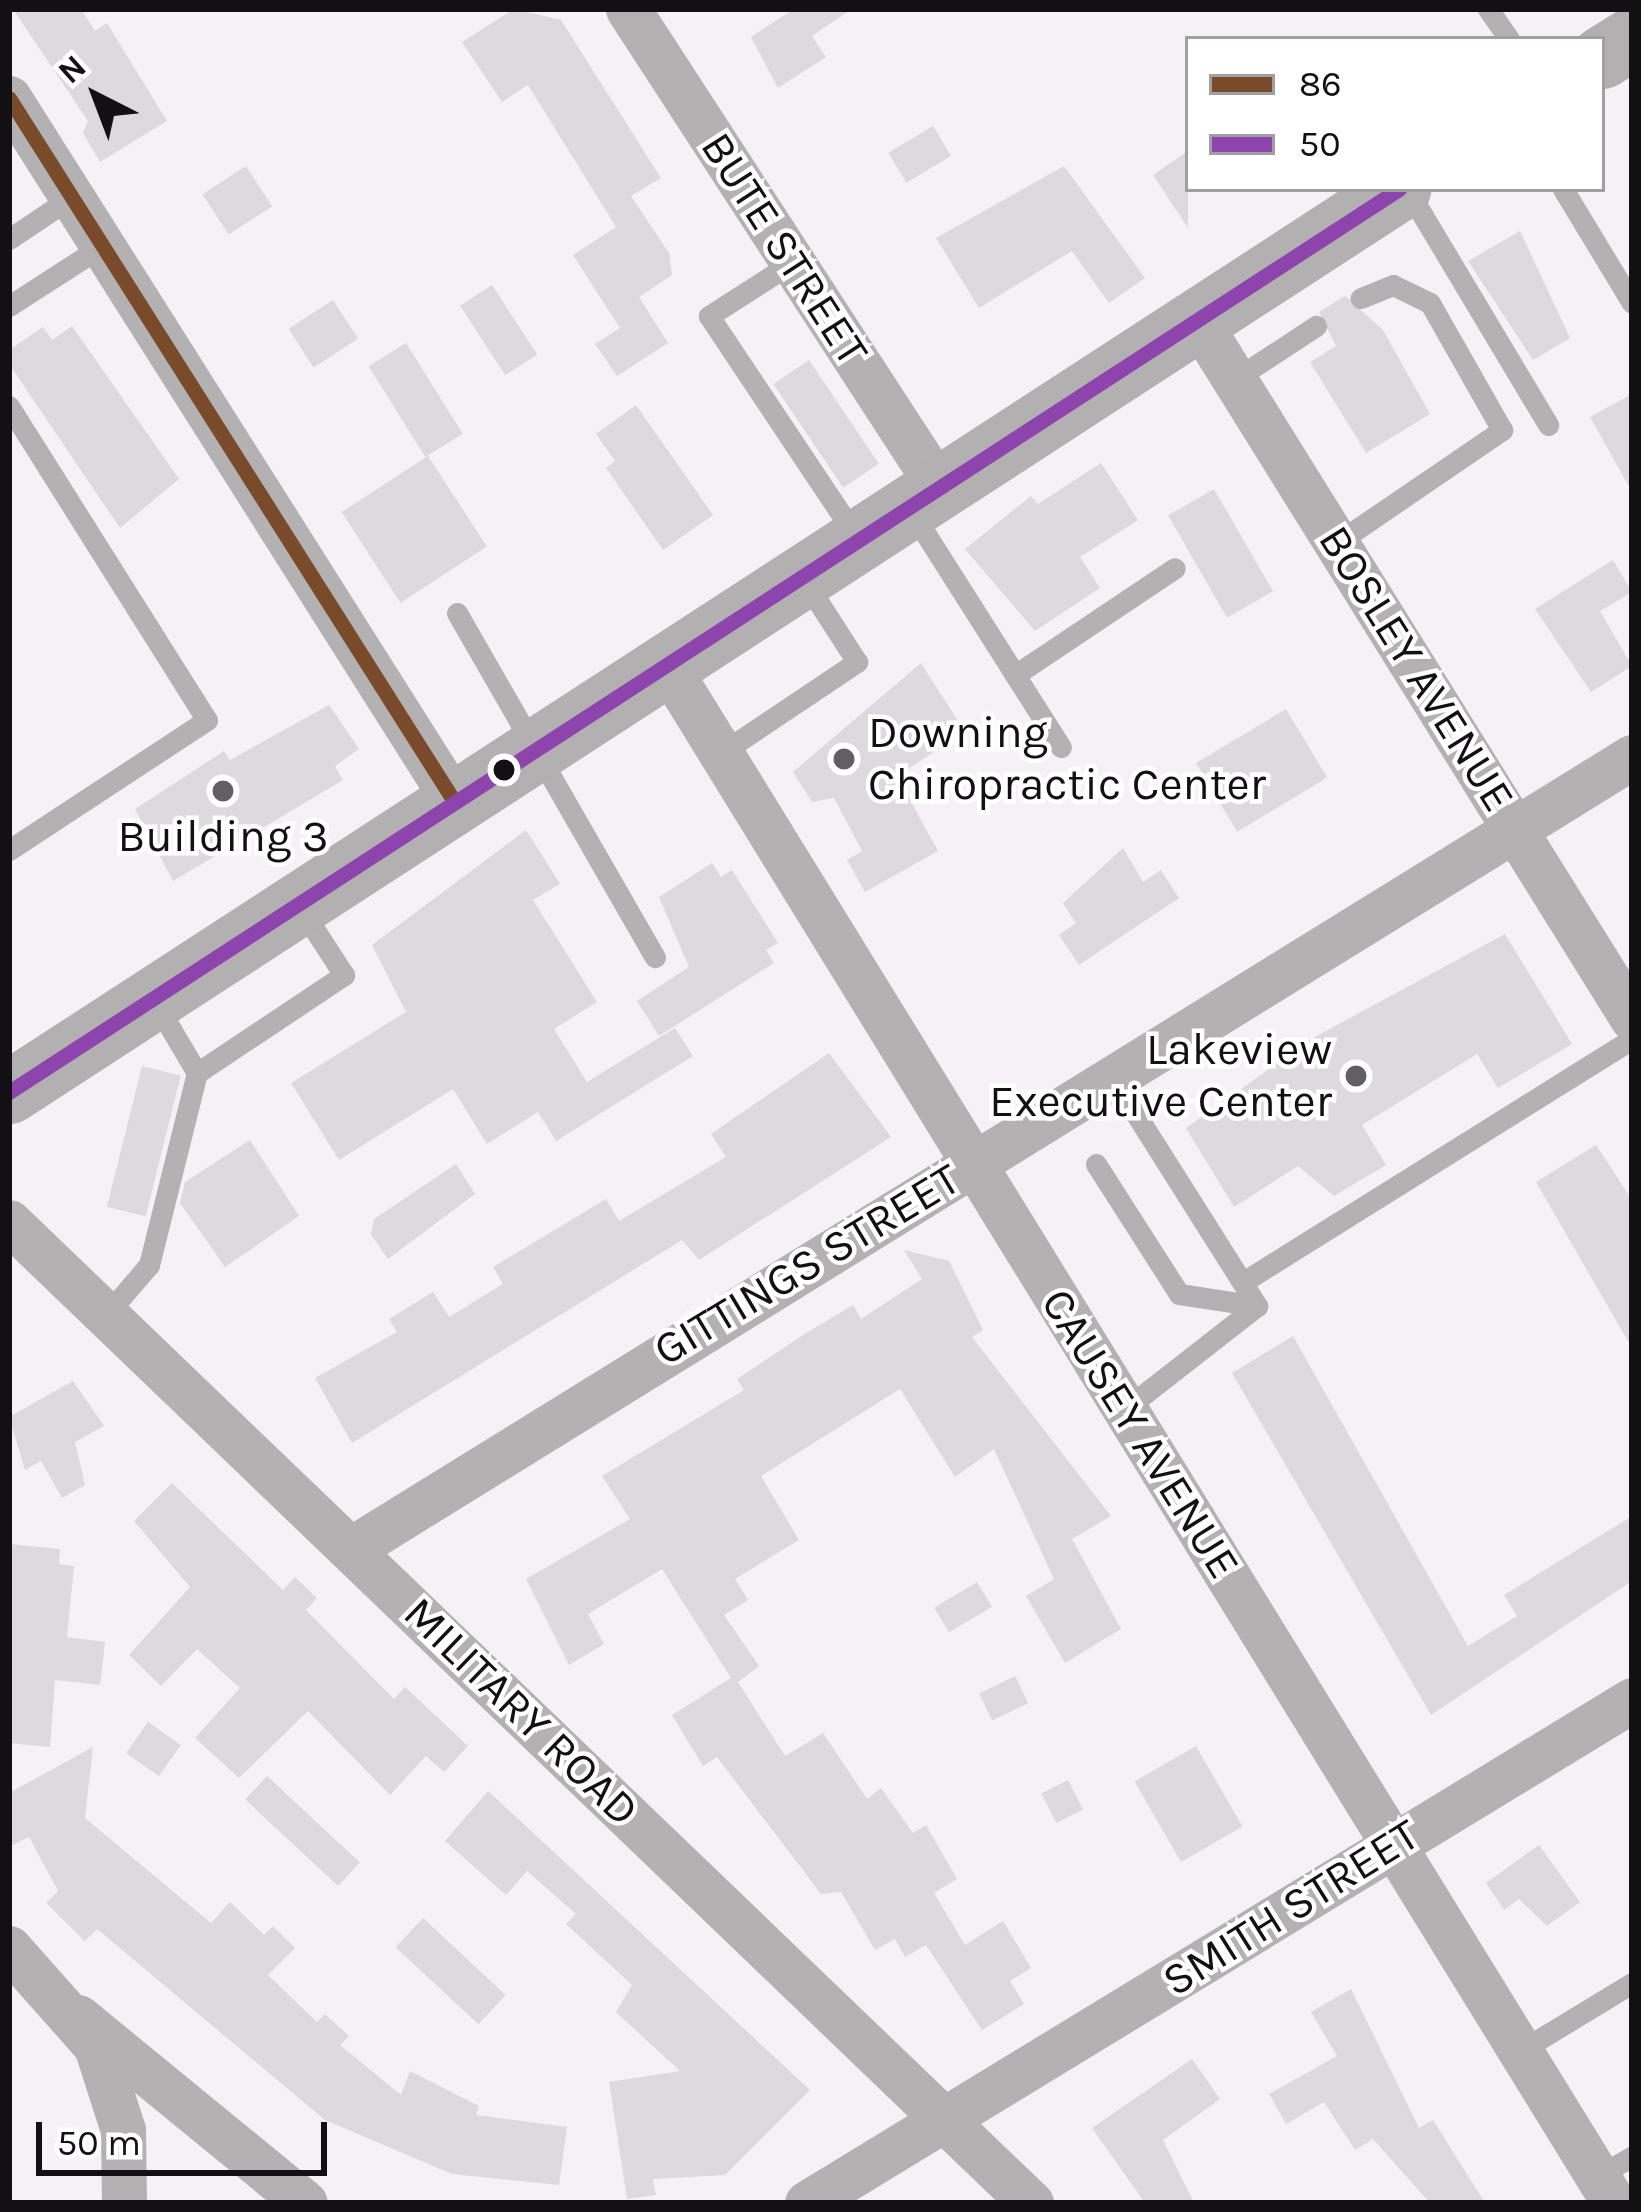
<!DOCTYPE html>
<html>
<head>
<meta charset="utf-8">
<style>
	body { margin:0 }
	#map { position:relative; width:1641px; height:2212px; overflow:hidden; background:#f6f1f6; font-family:Karla,sans-serif }
	div>[style] { position:absolute }
	.building>* { inset:0; background:#dcdade; transform-origin:0 0 }
	.lane>* { height:21px; margin:-10.5px; padding:0 10.5px; transform-origin:10.5px; border-radius:10.5px; background:#b3b1b2 }
	.street>* { height:45px; margin:-22.5px; padding:0 22.5px; transform-origin:22.5px; border-radius:22.5px; background:#b3b1b2 }
	.secondary>* { height:63px; margin:-31.5px; padding:0 31.5px; transform-origin:31.5px; border-radius:31.5px; background:#b3b0b1 }
	.bus-1>* { height:15px; margin:-7.5px; padding:0 7.5px; transform-origin:7.5px; border-radius:7.5px; background:#7a4b2a }
	.bus-2>* { height:15px; margin:-7.5px; padding:0 7.5px; transform-origin:7.5px; border-radius:7.5px; background:#8e44ad }
	.dots>* { width:33px; height:33px; translate:-50% -50%; box-sizing:border-box; border:6px solid #fff; border-radius:50% }
	span { translate:-50% -50%; white-space:nowrap; text-align:center; line-height:1.15; -webkit-text-stroke:9px #fff; paint-order:stroke }
	.street-label { font-size:45px; color:#131013 }
	.poi-label { font-size:45px; color:#131013 }
	.left { translate:0 -50%; text-align:left }
	.right { translate:-100% -50%; text-align:right }
	.frame { position:absolute; inset:0; border:12px solid #131013; pointer-events:none }
	.legend { position:absolute; left:1185px; top:36px; width:420px; height:156px; box-sizing:border-box; background:#fff; border:3px solid #a19fa1; margin:0; padding:15px 21px; list-style:none; font-size:36px; color:#131013 }
	.legend li { display:flex; align-items:center; gap:24px; height:60px }
	.legend b { width:60px; border:3px solid #a19fa1 }
	.north { position:absolute; left:36px; top:36px; width:120px; height:120px; -webkit-text-stroke:9px #fff; paint-order:stroke; rotate:318deg; font-size:33px; font-weight:700; line-height:48px; text-align:center; color:#131013 }
	.north::after { content:''; display:block; margin:auto; width:42px; height:54px; background:#131013; clip-path:polygon(50% 0,100% 100%,50% 72%,0 100%) }
	.scale { position:absolute; left:36px; top:2122px; width:291px; height:54px; box-sizing:border-box; border:6px solid #131013; border-top:0; padding-left:15px; font-size:36px; line-height:42px; white-space:nowrap; color:#131013; -webkit-text-stroke:9px #fff; paint-order:stroke }
</style>
</head>
<body>
<div id="map">
	<div class="building">
		<div style="clip-path:polygon(13px 9px,81px 9px,95px 31px,107px 23px,167px 121px,100px 162px,83px 133px,88px 121px)"></div>
		<div style="clip-path:polygon(514px 9px,561px 20px,661px 178px,631px 196px,669px 253px,672px 275px,639px 297px,668px 343px,617px 376px,595px 344px,620px 328px,573px 255px,616px 227px,528px 85px,502px 102px,462px 42px)"></div>
		<div style="clip-path:polygon(794px 9px,852px 9px,812px 36px,826px 57px,778px 88px,751px 37px)"></div>
		<div style="left:933px;top:126px;width:35px;height:52px;rotate:59deg"></div>
		<div style="clip-path:polygon(1188px 151px,1188px 228px,1153px 175px)"></div>
		<div style="left:246px;top:166px;width:48px;height:52px;rotate:57deg"></div>
		<div style="clip-path:polygon(1064px 166px,1145px 278px,1109px 303px,1072px 251px,979px 308px,936px 238px)"></div>
		<div style="clip-path:polygon(1520px 231px,1570px 338px,1533px 360px,1468px 261px)"></div>
		<div style="left:492px;top:285px;width:83px;height:38px;rotate:57deg"></div>
		<div style="clip-path:polygon(1345px 296px,1383px 330px,1430px 414px,1366px 453px,1310px 362px,1336px 346px,1319px 312px)"></div>
		<div style="left:333px;top:300px;width:46px;height:53px;rotate:57deg"></div>
		<div style="clip-path:polygon(72px 326px,179px 479px,120px 528px,9px 364px,9px 350px,43px 327px,52px 340px)"></div>
		<div style="left:406px;top:343px;width:107px;height:44px;rotate:58deg"></div>
		<div style="left:809px;top:360px;width:125px;height:43px;rotate:56deg"></div>
		<div style="clip-path:polygon(1632px 394px,1632px 492px,1590px 417px)"></div>
		<div style="clip-path:polygon(636px 405px,713px 515px,663px 550px,606px 468px,615px 461px,596px 434px)"></div>
		<div style="left:428px;top:456px;width:108px;height:103px;rotate:57deg"></div>
		<div style="clip-path:polygon(1101px 463px,1138px 520px,1080px 557px,1100px 588px,1035px 631px,965px 549px,1031px 496px,1038px 504px)"></div>
		<div style="left:1214px;top:489px;width:118px;height:53px;rotate:60deg"></div>
		<div style="clip-path:polygon(1613px 560px,1632px 592px,1600px 611px,1632px 666px,1591px 692px,1535px 609px)"></div>
		<div style="clip-path:polygon(921px 663px,965px 732px,897px 776px,938px 851px,865px 892px,847px 860px,862px 851px,834px 798px,812px 802px,793px 772px)"></div>
		<div style="clip-path:polygon(329px 705px,359px 749px,335px 766px,343px 780px,173px 881px,135px 809px,224px 751px,230px 760px)"></div>
		<div style="left:1286px;top:709px;width:80px;height:105px;rotate:59deg"></div>
		<div style="clip-path:polygon(526px 830px,560px 884px,533px 900px,597px 1002px,554px 1029px,587px 1082px,675px 1028px,693px 1056px,556px 1141px,538px 1112px,487px 1144px,453px 1089px,339px 1160px,291px 1083px,406px 1012px,372px 945px)"></div>
		<div style="clip-path:polygon(1123px 848px,1143px 882px,1161px 870px,1179px 898px,1079px 965px,1059px 935px,1076px 923px,1063px 903px)"></div>
		<div style="clip-path:polygon(712px 863px,721px 877px,732px 870px,778px 943px,766px 950px,774px 963px,659px 1036px,637px 1001px,689px 967px,659px 897px)"></div>
		<div style="clip-path:polygon(1505px 934px,1572px 1044px,1498px 1088px,1477px 1054px,1362px 1125px,1386px 1165px,1334px 1196px,1298px 1166px,1234px 1207px,1186px 1128px,1313px 1038px)"></div>
		<div style="clip-path:polygon(829px 1053px,891px 1137px,699px 1260px,682px 1240px,352px 1443px,315px 1378px,397px 1332px,389px 1319px,433px 1292px,449px 1317px,503px 1284px,493px 1267px,606px 1199px,619px 1221px,726px 1157px,711px 1134px)"></div>
		<div style="left:142px;top:1066px;width:40px;height:145px;rotate:14deg"></div>
		<div style="clip-path:polygon(250px 1140px,299px 1216px,225px 1267px,180px 1203px,185px 1182px)"></div>
		<div style="clip-path:polygon(1596px 1145px,1632px 1200px,1632px 1348px,1536px 1182px)"></div>
		<div style="clip-path:polygon(456px 1164px,475px 1194px,388px 1259px,371px 1235px,374px 1219px)"></div>
		<div style="clip-path:polygon(904px 1250px,949px 1261px,983px 1330px,972px 1337px,1111px 1516px,1072px 1539px,1121px 1629px,1065px 1663px,1026px 1596px,1054px 1579px,994px 1449px,955px 1477px,900px 1389px,761px 1476px,799px 1540px,735px 1579px,748px 1600px,724px 1615px,759px 1666px,738px 1682px,785px 1756px,823px 1733px,867px 1799px,881px 1788px,913px 1833px,926px 1825px,957px 1879px,934px 1893px,965px 1945px,1003px 1921px,1031px 1968px,1010px 1981px,1024px 2004px,982px 2030px,926px 1945px,905px 1957px,895px 1939px,875px 1950px,841px 1892px,821px 1894px,717px 1757px,703px 1766px,672px 1715px,731px 1678px,662px 1569px,588px 1614px,604px 1644px,569px 1665px,526px 1579px,630px 1519px,602px 1476px,744px 1390px,737px 1379px,803px 1335px,853px 1305px,861px 1319px,922px 1279px)"></div>
		<div style="clip-path:polygon(1293px 1336px,1468px 1646px,1517px 1616px,1504px 1595px,1632px 1516px,1632px 1581px,1431px 1715px,1232px 1373px)"></div>
		<div style="clip-path:polygon(73px 1381px,104px 1426px,75px 1442px,85px 1485px,62px 1498px,41px 1461px,25px 1470px,9px 1417px)"></div>
		<div style="clip-path:polygon(172px 1483px,283px 1590px,295px 1577px,317px 1598px,306px 1610px,394px 1699px,405px 1687px,468px 1746px,444px 1772px,426px 1756px,390px 1795px,308px 1711px,239px 1778px,195px 1738px,240px 1688px,197px 1649px,161px 1686px,129px 1655px,190px 1587px,134px 1521px)"></div>
		<div style="clip-path:polygon(9px 1544px,60px 1549px,59px 1564px,74px 1566px,67px 1637px,105px 1642px,100px 1685px,55px 1680px,50px 1747px,9px 1743px)"></div>
		<div style="left:977px;top:1582px;width:29px;height:50px;rotate:59deg"></div>
		<div style="left:1015px;top:1676px;width:30px;height:40px;rotate:64deg"></div>
		<div style="left:148px;top:1722px;width:40px;height:38px;rotate:35deg"></div>
		<div style="left:1196px;top:1746px;width:93px;height:71px;rotate:60deg"></div>
		<div style="clip-path:polygon(93px 1747px,85px 1818px,211px 1923px,230px 1902px,264px 1935px,273px 1926px,295px 1948px,268px 1975px,317px 2022px,325px 2014px,349px 2036px,340px 2045px,401px 2095px,410px 2071px,479px 2106px,476px 2115px,567px 2127px,559px 2185px,452px 2174px,325px 2120px,97px 1929px,85px 1941px,46px 1903px,58px 1891px,29px 1837px,9px 1847px,9px 1793px)"></div>
		<div style="left:267px;top:1776px;width:127px;height:32px;rotate:43deg"></div>
		<div style="left:1068px;top:1780px;width:33px;height:30px;rotate:63deg"></div>
		<div style="clip-path:polygon(488px 1791px,810px 2090px,725px 2175px,653px 2179px,656px 2195px,627px 2199px,609px 2082px,680px 2071px,616px 2012px,632px 1985px,566px 1924px,576px 1914px,527px 1871px,506px 1895px,445px 1841px)"></div>
		<div style="clip-path:polygon(1539px 1845px,1580px 1902px,1547px 1926px,1519px 1899px,1504px 1910px,1486px 1883px)"></div>
		<div style="left:423px;top:1918px;width:113px;height:40px;rotate:43deg"></div>
		<div style="clip-path:polygon(1351px 1989px,1419px 2128px,1433px 2120px,1485px 2203px,1430px 2203px,1373px 2139px,1355px 2150px,1324px 2102px,1286px 2124px,1269px 2094px,1337px 2056px,1311px 2012px)"></div>
		<div style="clip-path:polygon(1192px 2059px,1220px 2099px,1163px 2140px,1194px 2203px,1145px 2203px,1092px 2128px)"></div>
	</div>
	<div class="lane">
		<div style="left:1488px;top:9px;width:37px;rotate:55deg"></div>
		<div style="left:1407px;top:189px;width:275px;rotate:59.1deg"></div>
		<div style="left:1563px;top:189px;width:133px;rotate:58.8deg"></div>
		<div style="left:9px;top:239px;width:76px;rotate:-33.7deg"></div>
		<div style="left:793px;top:262px;width:100px;rotate:147.3deg"></div>
		<div style="left:709px;top:316px;width:267px;rotate:56.3deg"></div>
		<div style="left:9px;top:306px;width:111px;rotate:-32.8deg"></div>
		<div style="left:1235px;top:379px;width:97px;rotate:-33.2deg"></div>
		<div style="left:9px;top:406px;width:371px;rotate:57.8deg"></div>
		<div style="left:207px;top:720px;width:237px;rotate:146.7deg"></div>
		<div style="left:913px;top:514px;width:276px;rotate:57.6deg"></div>
		<div style="left:1338px;top:542px;width:199px;rotate:-34.3deg"></div>
		<div style="left:1502px;top:430px;width:146px;rotate:-119.6deg"></div>
		<div style="left:1430px;top:303px;width:41px;rotate:-154.1deg"></div>
		<div style="left:1393px;top:285px;width:35px;rotate:158deg"></div>
		<div style="left:457px;top:613px;width:397px;rotate:60.1deg"></div>
		<div style="left:1015px;top:675px;width:192px;rotate:-33.8deg"></div>
		<div style="left:721px;top:753px;width:164px;rotate:-33.8deg"></div>
		<div style="left:857px;top:662px;width:94px;rotate:-122.8deg"></div>
		<div style="left:197px;top:1073px;width:177px;rotate:-33.7deg"></div>
		<div style="left:344px;top:975px;width:81px;rotate:-122.9deg"></div>
		<div style="left:1113px;top:1078px;width:270px;rotate:57.7deg"></div>
		<div style="left:1257px;top:1306px;width:167px;rotate:142deg"></div>
		<div style="left:1096px;top:1164px;width:154px;rotate:57.4deg"></div>
		<div style="left:1179px;top:1294px;width:79px;rotate:8.7deg"></div>
		<div style="left:1243px;top:1282px;width:459px;rotate:-32deg"></div>
		<div style="left:106px;top:1315px;width:66px;rotate:-49.3deg"></div>
		<div style="left:149px;top:1265px;width:198px;rotate:-76deg"></div>
		<div style="left:197px;top:1073px;width:82px;rotate:-120.6deg"></div>
		<div style="left:1520px;top:2051px;width:131px;rotate:-31.3deg"></div>
		<div style="left:1598px;top:2176px;width:39px;rotate:-30deg"></div>
	</div>
	<div class="street">
		<div style="left:628px;top:9px;width:572px;rotate:56.98deg"></div>
		<div style="left:9px;top:98px;width:832px;rotate:57.67deg"></div>
		<div style="left:1198px;top:321px;width:821px;rotate:58.09deg"></div>
		<div style="left:666px;top:664px;width:1808px;rotate:58.37deg"></div>
		<div style="left:9px;top:1222px;width:1417px;rotate:43.83deg"></div>
		<div style="left:351px;top:1549px;width:1506px;rotate:-31.73deg"></div>
		<div style="left:9px;top:1948px;width:131px;rotate:48.4deg"></div>
		<div style="left:96px;top:2046px;width:88px;rotate:72.2deg"></div>
		<div style="left:123px;top:2130px;width:73px;rotate:89.2deg"></div>
		<div style="left:78px;top:2017px;width:293px;rotate:39.3deg"></div>
		<div style="left:807px;top:2203px;width:966px;rotate:-31.37deg"></div>
	</div>
	<div class="secondary">
		<div style="left:1602px;top:57px;width:36px;rotate:-32deg"></div>
		<div style="left:9px;top:1092px;width:1658px;rotate:-33.01deg"></div>
	</div>
	<div class="bus-1">
		<div style="left:9px;top:98px;width:832px;rotate:57.67deg"></div>
	</div>
	<div class="bus-2">
		<div style="left:9px;top:1092px;width:1658px;rotate:-33.01deg"></div>
	</div>
	<div class="dots">
		<div style="left:844px;top:759px;background:#625f62"></div>
		<div style="left:504px;top:770px;background:#131013"></div>
		<div style="left:223px;top:791px;background:#625f62"></div>
		<div style="left:1356px;top:1076px;background:#625f62"></div>
	</div>
	<div class="street-label">
		<span style="left:784px;top:249px;rotate:57deg">BUTE STREET</span>
		<span style="left:1416px;top:669px;rotate:58deg">BOSLEY AVENUE</span>
		<span style="left:807px;top:1265px;rotate:-31deg">GITTINGS STREET</span>
		<span style="left:1140px;top:1434px;rotate:58deg">CAUSEY AVENUE</span>
		<span style="left:521px;top:1712px;rotate:44deg">MILITARY ROAD</span>
		<span style="left:1291px;top:1908px;rotate:-32deg">SMITH STREET</span>
	</div>
	<div class="poi-label">
		<span class="left" style="left:868px;top:759px">Downing<br>Chiropractic Center</span>
		<span style="left:223px;top:837px">Building 3</span>
		<span class="right" style="left:1332px;top:1076px">Lakeview<br>Executive Center</span>
	</div>
	<div class="frame"></div>
	<ul class="legend">
	<li><b style="height:15px;background:#7a4b2a"></b>86</li>
	<li><b style="height:15px;background:#8e44ad"></b>50</li>
	</ul>
	<div class="north">N</div>
	<div class="scale">50 m</div>
</div>
</body>
</html>
